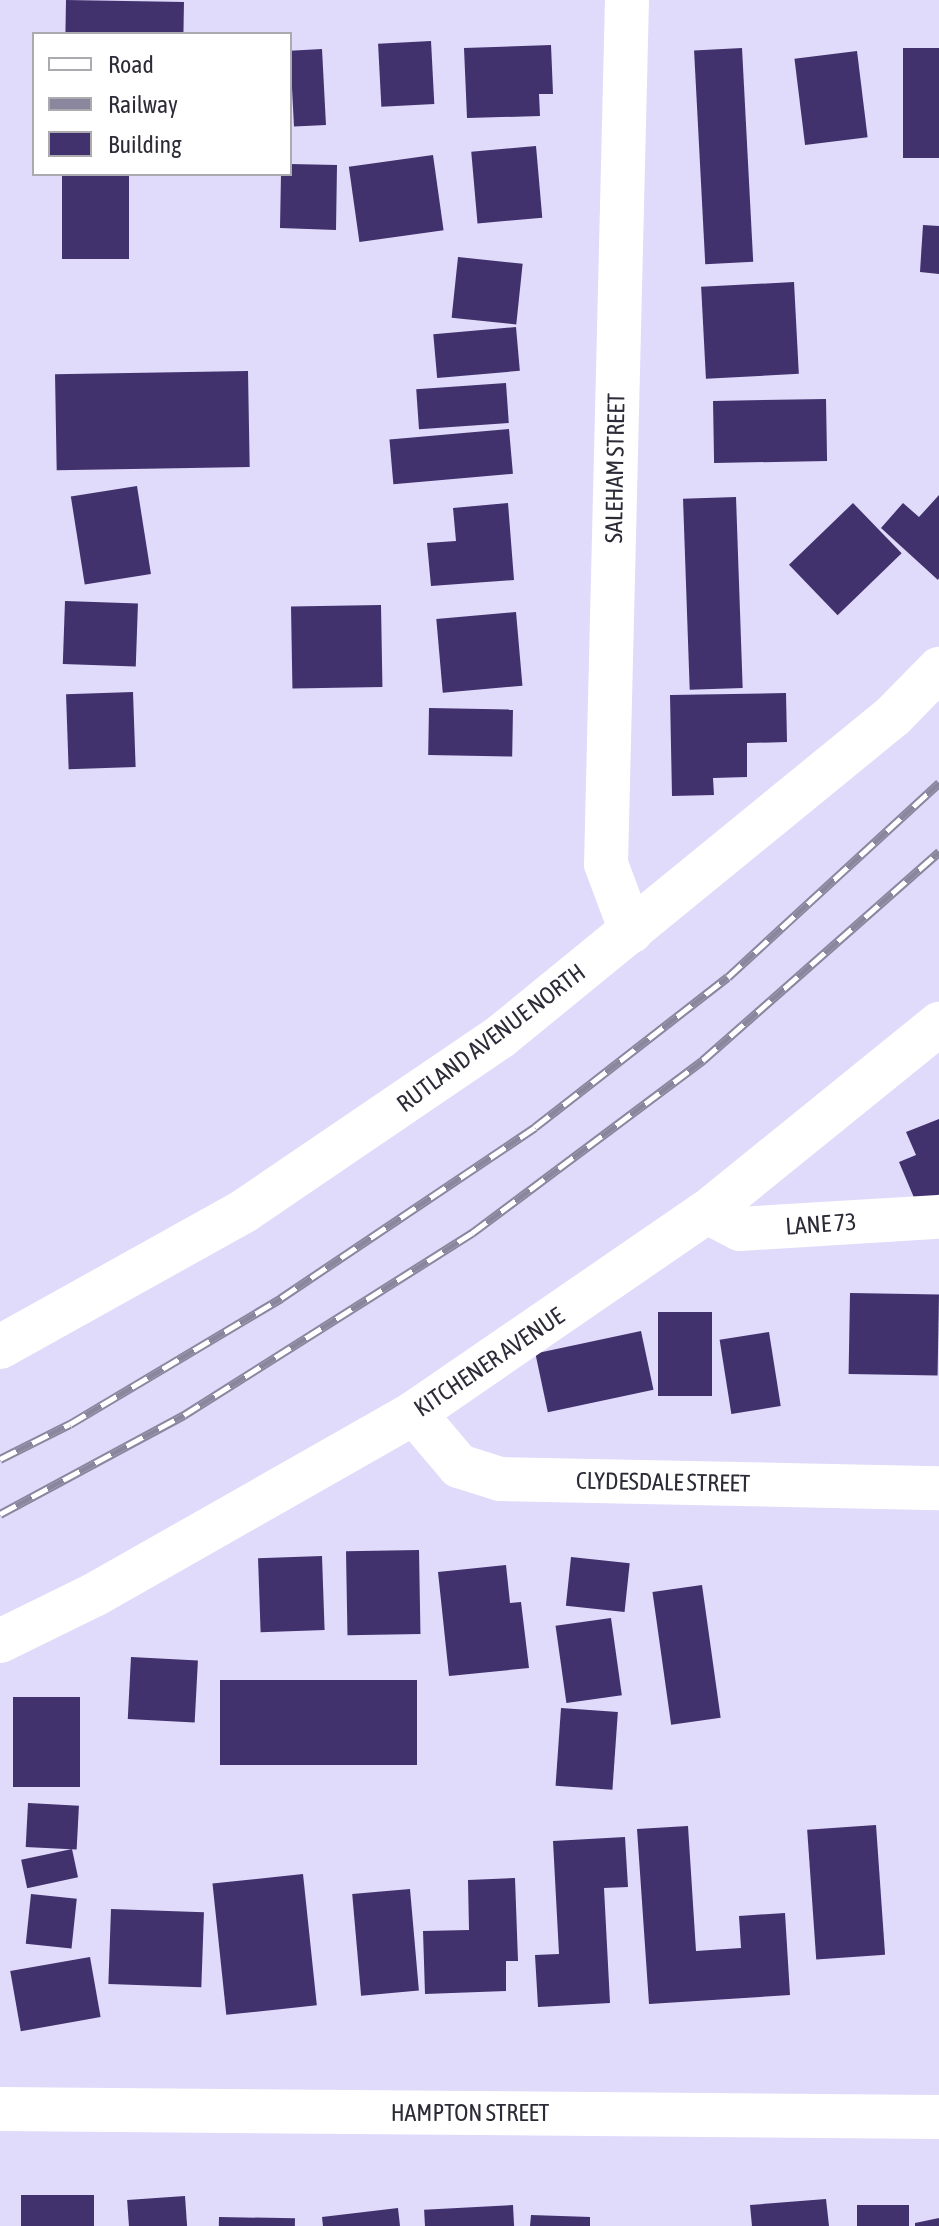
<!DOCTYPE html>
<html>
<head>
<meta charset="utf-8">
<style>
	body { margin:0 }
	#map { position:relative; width:939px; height:2226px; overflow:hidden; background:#e0dafb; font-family:"Asap Condensed",sans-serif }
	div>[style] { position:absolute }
	.building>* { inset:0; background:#41316c; transform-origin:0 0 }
	.minor>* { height:44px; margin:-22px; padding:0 22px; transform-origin:22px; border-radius:22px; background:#fff }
	.rail>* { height:9px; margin-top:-4.5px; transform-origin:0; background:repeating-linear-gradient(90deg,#fff 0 18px,#8a869d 0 36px); box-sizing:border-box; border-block:2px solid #8a869d }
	span { translate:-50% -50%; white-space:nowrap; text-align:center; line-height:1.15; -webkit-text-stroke:8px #fff; paint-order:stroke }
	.street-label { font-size:24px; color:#2d2b37 }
	.legend { position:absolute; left:32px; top:32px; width:260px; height:144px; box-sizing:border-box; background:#fff; border:2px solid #abaaaf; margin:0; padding:10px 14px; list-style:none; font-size:24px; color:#2d2b37 }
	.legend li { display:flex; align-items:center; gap:16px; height:40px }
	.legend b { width:40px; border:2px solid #abaaaf }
</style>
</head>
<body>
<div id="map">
	<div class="building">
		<div style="left:66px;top:0;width:118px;height:34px;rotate:1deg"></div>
		<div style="left:431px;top:41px;width:63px;height:53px;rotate:87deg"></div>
		<div style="clip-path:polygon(551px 45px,553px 94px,539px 94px,540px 116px,467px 118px,464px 48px)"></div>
		<div style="left:742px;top:48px;width:214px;height:48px;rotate:87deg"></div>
		<div style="left:939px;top:48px;width:110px;height:36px;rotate:90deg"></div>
		<div style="left:322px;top:49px;width:76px;height:32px;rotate:87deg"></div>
		<div style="left:857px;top:51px;width:87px;height:63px;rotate:83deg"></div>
		<div style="left:536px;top:146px;width:72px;height:65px;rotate:85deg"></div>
		<div style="left:433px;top:155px;width:76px;height:85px;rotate:82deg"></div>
		<div style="clip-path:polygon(290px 164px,337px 165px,336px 230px,280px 228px,281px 174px,290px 174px)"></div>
		<div style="left:62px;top:174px;width:67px;height:85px"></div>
		<div style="clip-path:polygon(923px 225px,939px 226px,939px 274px,920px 272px)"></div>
		<div style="left:458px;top:257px;width:65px;height:61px;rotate:6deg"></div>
		<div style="left:794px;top:282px;width:92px;height:93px;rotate:87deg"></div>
		<div style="left:516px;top:327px;width:44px;height:83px;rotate:85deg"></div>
		<div style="left:248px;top:371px;width:96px;height:193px;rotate:89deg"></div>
		<div style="left:506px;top:383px;width:40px;height:90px;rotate:86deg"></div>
		<div style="left:826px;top:399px;width:62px;height:113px;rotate:89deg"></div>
		<div style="left:509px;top:429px;width:45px;height:120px;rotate:85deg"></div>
		<div style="left:137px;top:486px;width:89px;height:67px;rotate:81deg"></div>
		<div style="clip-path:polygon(939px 495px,939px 578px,938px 580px,881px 528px,903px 503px,919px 517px)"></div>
		<div style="left:736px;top:497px;width:191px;height:53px;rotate:88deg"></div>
		<div style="clip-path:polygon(508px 503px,514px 580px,431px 586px,427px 543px,456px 541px,453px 508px)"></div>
		<div style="left:853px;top:503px;width:70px;height:89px;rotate:46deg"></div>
		<div style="left:65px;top:601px;width:73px;height:63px;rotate:2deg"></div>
		<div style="left:381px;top:605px;width:82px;height:90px;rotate:89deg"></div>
		<div style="left:516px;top:612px;width:74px;height:80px;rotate:85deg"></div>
		<div style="left:133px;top:692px;width:75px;height:67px;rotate:88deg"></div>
		<div style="clip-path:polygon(786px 693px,787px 742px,747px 743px,747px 777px,713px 778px,714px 795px,672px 796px,670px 695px)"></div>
		<div style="left:429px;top:708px;width:84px;height:47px;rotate:1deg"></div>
		<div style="clip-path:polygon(939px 1119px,939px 1205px,920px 1212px,899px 1162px,916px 1155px,906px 1132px)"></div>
		<div style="left:850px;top:1293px;width:89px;height:81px;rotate:1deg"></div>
		<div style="left:658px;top:1312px;width:54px;height:84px"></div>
		<div style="left:641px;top:1331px;width:60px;height:108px;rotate:78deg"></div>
		<div style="left:769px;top:1332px;width:75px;height:50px;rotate:81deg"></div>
		<div style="left:419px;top:1550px;width:84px;height:73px;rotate:89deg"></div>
		<div style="left:322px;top:1556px;width:74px;height:64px;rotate:88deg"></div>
		<div style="left:571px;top:1557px;width:59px;height:49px;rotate:6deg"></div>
		<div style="clip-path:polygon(506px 1565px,510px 1603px,521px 1602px,529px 1668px,449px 1676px,438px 1572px)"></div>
		<div style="left:702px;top:1585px;width:134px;height:50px;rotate:82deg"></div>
		<div style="left:611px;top:1618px;width:78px;height:56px;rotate:82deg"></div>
		<div style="left:131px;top:1657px;width:67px;height:62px;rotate:3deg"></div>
		<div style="left:220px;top:1680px;width:197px;height:85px"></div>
		<div style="left:80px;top:1697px;width:90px;height:67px;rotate:90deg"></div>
		<div style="left:561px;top:1708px;width:57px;height:78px;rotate:4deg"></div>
		<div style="left:28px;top:1803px;width:51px;height:44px;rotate:3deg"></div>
		<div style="left:876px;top:1825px;width:130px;height:69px;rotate:86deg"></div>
		<div style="clip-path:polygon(688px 1826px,696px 1951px,741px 1948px,739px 1916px,785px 1913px,790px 1995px,649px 2004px,637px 1829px)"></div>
		<div style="clip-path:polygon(625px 1837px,628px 1887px,604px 1888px,610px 2003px,538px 2007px,535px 1955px,559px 1954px,553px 1841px)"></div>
		<div style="left:72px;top:1849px;width:29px;height:52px;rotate:78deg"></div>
		<div style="left:303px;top:1874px;width:132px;height:91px;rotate:84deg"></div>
		<div style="clip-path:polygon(515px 1878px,518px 1961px,506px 1961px,506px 1991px,425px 1994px,423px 1931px,469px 1930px,468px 1880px)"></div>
		<div style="left:410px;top:1889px;width:102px;height:58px;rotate:85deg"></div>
		<div style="left:31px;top:1894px;width:46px;height:50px;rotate:6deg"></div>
		<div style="left:111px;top:1909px;width:93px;height:75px;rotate:2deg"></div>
		<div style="left:90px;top:1957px;width:61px;height:81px;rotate:80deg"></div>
		<div style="left:21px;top:2195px;width:73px;height:31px"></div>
		<div style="left:185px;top:2196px;width:30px;height:58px;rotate:86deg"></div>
		<div style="clip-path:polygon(826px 2199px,829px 2226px,752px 2226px,750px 2205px)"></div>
		<div style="left:513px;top:2205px;width:21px;height:89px;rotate:87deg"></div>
		<div style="left:857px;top:2205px;width:52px;height:21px"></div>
		<div style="clip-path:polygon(398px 2208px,400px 2226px,323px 2226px,322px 2217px)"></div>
		<div style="clip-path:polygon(531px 2215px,590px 2217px,590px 2226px,530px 2226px)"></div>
		<div style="left:219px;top:2217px;width:76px;height:9px;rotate:1deg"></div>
		<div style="clip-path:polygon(939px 2218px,939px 2226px,915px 2226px,915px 2223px)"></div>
	</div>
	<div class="minor">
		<div style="left:627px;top:0;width:864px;rotate:91.39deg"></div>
		<div style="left:606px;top:864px;width:72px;rotate:69.5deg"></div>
		<div style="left:707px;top:1212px;width:37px;rotate:27deg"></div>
		<div style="left:740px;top:1229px;width:199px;rotate:-3.5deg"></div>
		<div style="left:0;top:1347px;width:279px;rotate:-29.1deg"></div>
		<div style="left:244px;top:1211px;width:310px;rotate:-34.2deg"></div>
		<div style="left:500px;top:1037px;width:507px;rotate:-39.24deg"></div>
		<div style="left:893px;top:716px;width:66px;rotate:-45.6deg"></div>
		<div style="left:414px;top:1413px;width:70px;rotate:49.7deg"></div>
		<div style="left:459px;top:1466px;width:43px;rotate:17.6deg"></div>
		<div style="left:500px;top:1479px;width:439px;rotate:1.2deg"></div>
		<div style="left:0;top:1641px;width:105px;rotate:-26.1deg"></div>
		<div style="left:94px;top:1595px;width:368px;rotate:-29.6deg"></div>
		<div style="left:414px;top:1413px;width:355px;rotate:-34.5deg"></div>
		<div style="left:707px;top:1212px;width:299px;rotate:-39deg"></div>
		<div style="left:0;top:2109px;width:939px;rotate:0.49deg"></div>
	</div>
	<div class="rail">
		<div style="left:0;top:1459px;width:78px;rotate:-26.6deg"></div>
		<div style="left:70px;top:1424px;width:246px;rotate:-30.8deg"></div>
		<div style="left:281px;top:1298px;width:306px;rotate:-33.9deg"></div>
		<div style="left:535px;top:1127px;width:244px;rotate:-37.9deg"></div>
		<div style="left:728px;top:977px;width:287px;rotate:-42.6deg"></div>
		<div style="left:0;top:1514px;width:209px;rotate:-28.3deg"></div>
		<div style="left:184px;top:1415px;width:341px;rotate:-32.3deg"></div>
		<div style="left:472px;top:1233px;width:289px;rotate:-36.8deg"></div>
		<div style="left:703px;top:1060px;width:315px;rotate:-41.4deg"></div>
	</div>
	<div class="street-label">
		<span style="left:615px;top:468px;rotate:-89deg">SALEHAM STREET</span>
		<span style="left:491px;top:1038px;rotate:-37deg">RUTLAND AVENUE NORTH</span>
		<span style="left:821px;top:1224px;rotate:-4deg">LANE 73</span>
		<span style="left:489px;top:1362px;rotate:-34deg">KITCHENER AVENUE</span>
		<span style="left:663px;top:1482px;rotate:1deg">CLYDESDALE STREET</span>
		<span style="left:470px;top:2113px">HAMPTON STREET</span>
	</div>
	<ul class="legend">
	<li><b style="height:10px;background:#fff"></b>Road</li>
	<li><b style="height:10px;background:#8a869d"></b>Railway</li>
	<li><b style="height:22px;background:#41316c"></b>Building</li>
	</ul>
</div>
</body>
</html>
